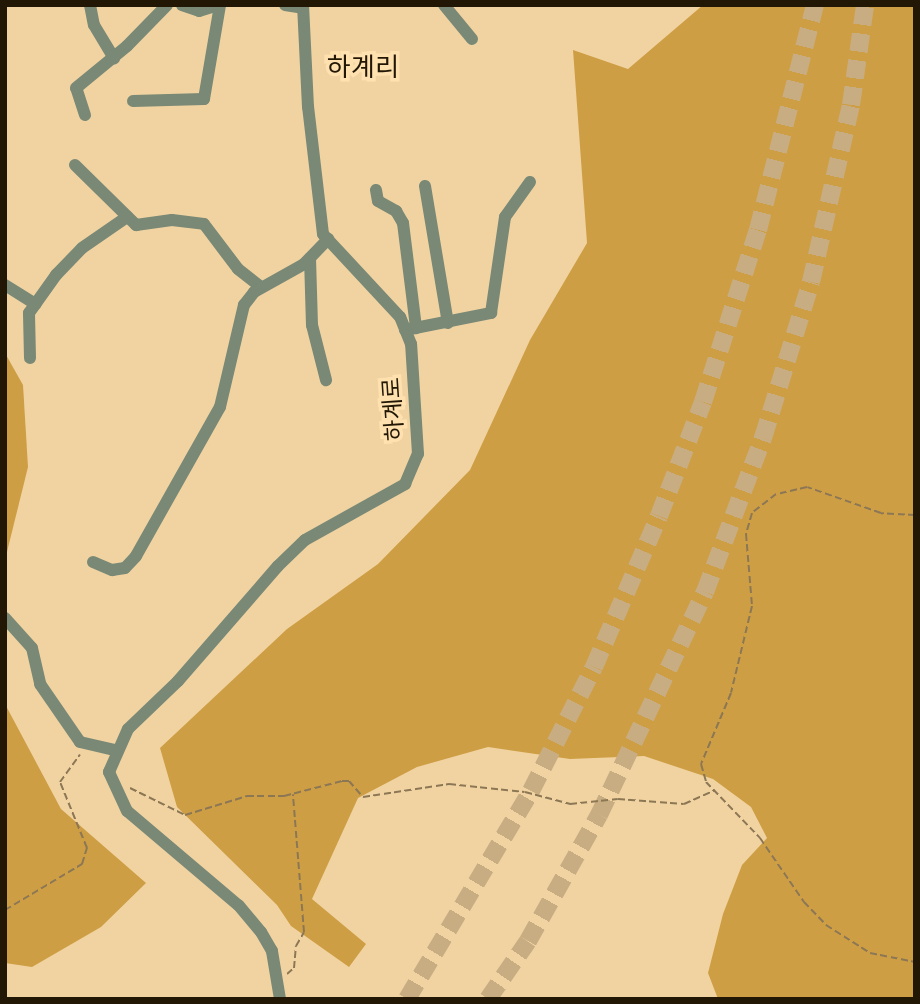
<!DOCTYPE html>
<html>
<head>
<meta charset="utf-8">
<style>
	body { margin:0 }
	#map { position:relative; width:920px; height:1004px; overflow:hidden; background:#f1d3a2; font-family:"Times New Roman","Noto Sans KR",serif }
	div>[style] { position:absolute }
	.forest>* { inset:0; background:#ce9e44 }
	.highway-tunnel>* { height:18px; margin-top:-9px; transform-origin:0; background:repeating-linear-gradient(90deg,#c8ad83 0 18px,transparent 0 27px) }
	.path>* { height:2px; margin-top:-1px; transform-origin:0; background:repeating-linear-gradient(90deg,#8c7755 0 7px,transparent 0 10.5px) }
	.minor>* { height:12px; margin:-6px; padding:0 6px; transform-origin:6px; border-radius:6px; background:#798976 }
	span { translate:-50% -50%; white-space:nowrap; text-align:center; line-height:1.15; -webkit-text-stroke:7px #fee1af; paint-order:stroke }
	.street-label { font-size:23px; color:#221705 }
	.quarter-label { font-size:26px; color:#221705 }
	.frame { position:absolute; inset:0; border:7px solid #221705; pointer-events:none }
</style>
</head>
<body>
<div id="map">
	<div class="forest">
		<div style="clip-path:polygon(703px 5px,915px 5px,915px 999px,718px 999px,708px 973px,723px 914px,742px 865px,767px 838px,751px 807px,713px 779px,644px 756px,570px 759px,488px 747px,417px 767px,358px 798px,312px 899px,366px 944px,349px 967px,291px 926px,277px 905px,177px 807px,160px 748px,287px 629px,378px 564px,470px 470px,530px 340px,587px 243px,573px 50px,628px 69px)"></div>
		<div style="clip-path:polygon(5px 353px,23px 385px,28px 467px,5px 560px)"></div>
		<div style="clip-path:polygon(5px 704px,61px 809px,146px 883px,101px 927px,32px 967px,5px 963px)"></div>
	</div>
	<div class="highway-tunnel">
		<div style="left:407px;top:999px;width:242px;rotate:-59.2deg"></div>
		<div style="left:531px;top:791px;width:139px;rotate:-63.1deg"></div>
		<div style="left:594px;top:667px;width:164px;rotate:-66.7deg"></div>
		<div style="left:659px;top:516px;width:122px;rotate:-68.9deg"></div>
		<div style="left:703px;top:402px;width:181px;rotate:-72.3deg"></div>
		<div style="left:758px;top:230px;width:232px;rotate:-75.8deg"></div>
		<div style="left:488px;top:999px;width:70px;rotate:-55.4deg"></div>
		<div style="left:528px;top:941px;width:145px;rotate:-60.6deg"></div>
		<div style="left:599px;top:815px;width:247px;rotate:-64.6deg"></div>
		<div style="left:705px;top:592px;width:165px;rotate:-69.4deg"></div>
		<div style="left:763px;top:438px;width:163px;rotate:-72.9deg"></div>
		<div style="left:811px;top:282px;width:181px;rotate:-77.3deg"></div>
		<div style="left:851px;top:105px;width:101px;rotate:-82deg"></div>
	</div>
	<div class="path">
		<div style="left:915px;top:515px;width:34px;rotate:-177deg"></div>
		<div style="left:881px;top:513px;width:78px;rotate:-160.6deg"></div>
		<div style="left:807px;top:487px;width:32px;rotate:167deg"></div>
		<div style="left:776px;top:494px;width:31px;rotate:142deg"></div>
		<div style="left:752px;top:513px;width:22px;rotate:106deg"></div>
		<div style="left:746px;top:534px;width:72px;rotate:85.2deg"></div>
		<div style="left:752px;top:606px;width:89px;rotate:103.6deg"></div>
		<div style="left:731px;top:693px;width:77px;rotate:112.9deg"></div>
		<div style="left:701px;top:764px;width:19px;rotate:74deg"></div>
		<div style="left:706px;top:782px;width:78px;rotate:46deg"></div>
		<div style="left:760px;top:838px;width:78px;rotate:55.5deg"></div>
		<div style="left:804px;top:902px;width:32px;rotate:46deg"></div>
		<div style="left:826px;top:925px;width:52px;rotate:32.5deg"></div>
		<div style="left:870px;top:953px;width:46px;rotate:11.3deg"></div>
		<div style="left:130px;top:788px;width:61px;rotate:26.1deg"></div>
		<div style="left:185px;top:815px;width:65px;rotate:-17deg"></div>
		<div style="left:247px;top:796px;width:37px"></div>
		<div style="left:284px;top:796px;width:60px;rotate:-14.5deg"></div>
		<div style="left:342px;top:781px;width:7px"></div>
		<div style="left:349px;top:781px;width:21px;rotate:49deg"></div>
		<div style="left:363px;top:797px;width:87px;rotate:-8.6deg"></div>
		<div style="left:449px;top:784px;width:76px;rotate:6deg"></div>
		<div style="left:525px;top:792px;width:47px;rotate:14.9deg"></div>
		<div style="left:570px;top:804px;width:48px;rotate:-5.9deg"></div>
		<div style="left:618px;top:799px;width:66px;rotate:4.3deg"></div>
		<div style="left:684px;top:804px;width:34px;rotate:-24deg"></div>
		<div style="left:5px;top:910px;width:90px;rotate:-30.9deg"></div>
		<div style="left:82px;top:864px;width:17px;rotate:-73deg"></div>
		<div style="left:87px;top:848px;width:71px;rotate:-112.2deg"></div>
		<div style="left:60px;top:782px;width:34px;rotate:-54deg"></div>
		<div style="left:287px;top:974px;width:9px;rotate:-41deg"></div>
		<div style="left:294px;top:968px;width:22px;rotate:-85deg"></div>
		<div style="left:296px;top:946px;width:16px;rotate:-60deg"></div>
		<div style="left:304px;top:932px;width:138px;rotate:-94.6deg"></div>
	</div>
	<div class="minor">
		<div style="left:90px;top:5px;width:20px;rotate:79deg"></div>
		<div style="left:94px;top:25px;width:39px;rotate:59deg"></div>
		<div style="left:182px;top:5px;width:18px;rotate:19deg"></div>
		<div style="left:199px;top:11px;width:21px;rotate:-17deg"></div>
		<div style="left:285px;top:5px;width:18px;rotate:9deg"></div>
		<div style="left:444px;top:5px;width:44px;rotate:50.5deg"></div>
		<div style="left:133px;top:101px;width:71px;rotate:-1.6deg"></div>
		<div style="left:204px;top:99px;width:95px;rotate:-80.3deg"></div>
		<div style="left:85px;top:115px;width:28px;rotate:-108deg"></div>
		<div style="left:76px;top:88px;width:66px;rotate:-39.5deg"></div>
		<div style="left:127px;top:46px;width:57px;rotate:-45.7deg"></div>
		<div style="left:75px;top:165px;width:86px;rotate:44.5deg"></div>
		<div style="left:136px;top:225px;width:36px;rotate:-8deg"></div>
		<div style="left:172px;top:220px;width:32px;rotate:7deg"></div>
		<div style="left:204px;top:224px;width:56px;rotate:52.9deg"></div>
		<div style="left:238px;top:269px;width:29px;rotate:38deg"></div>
		<div style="left:425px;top:186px;width:139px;rotate:80.5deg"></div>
		<div style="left:376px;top:190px;width:11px;rotate:80deg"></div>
		<div style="left:378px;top:201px;width:21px;rotate:29deg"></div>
		<div style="left:396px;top:211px;width:14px;rotate:60deg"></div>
		<div style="left:403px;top:223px;width:106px;rotate:82.9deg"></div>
		<div style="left:310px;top:258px;width:67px;rotate:88.3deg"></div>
		<div style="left:312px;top:325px;width:57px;rotate:75.7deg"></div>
		<div style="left:5px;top:285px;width:36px;rotate:32deg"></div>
		<div style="left:405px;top:330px;width:88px;rotate:-11.2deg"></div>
		<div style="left:491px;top:313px;width:97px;rotate:-81.7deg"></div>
		<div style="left:505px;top:217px;width:43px;rotate:-54.5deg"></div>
		<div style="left:30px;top:358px;width:45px;rotate:-91.3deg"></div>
		<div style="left:29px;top:313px;width:47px;rotate:-54.6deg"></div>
		<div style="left:56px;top:275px;width:37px;rotate:-46deg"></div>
		<div style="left:82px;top:248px;width:55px;rotate:-34.6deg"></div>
		<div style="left:93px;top:562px;width:21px;rotate:23deg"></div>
		<div style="left:112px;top:570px;width:13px;rotate:-9deg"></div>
		<div style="left:125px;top:568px;width:16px;rotate:-47deg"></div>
		<div style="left:136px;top:556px;width:171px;rotate:-60.6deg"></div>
		<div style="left:220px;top:407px;width:105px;rotate:-76.8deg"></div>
		<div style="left:244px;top:305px;width:16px;rotate:-52deg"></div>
		<div style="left:254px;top:292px;width:57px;rotate:-29.2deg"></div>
		<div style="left:304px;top:264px;width:35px;rotate:-46deg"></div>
		<div style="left:5px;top:618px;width:40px;rotate:48deg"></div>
		<div style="left:32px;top:648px;width:37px;rotate:77deg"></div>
		<div style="left:40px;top:684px;width:70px;rotate:55.4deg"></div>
		<div style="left:80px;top:742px;width:36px;rotate:13deg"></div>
		<div style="left:280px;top:999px;width:49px;rotate:-99.5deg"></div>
		<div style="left:272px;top:951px;width:22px;rotate:-120deg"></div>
		<div style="left:261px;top:932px;width:35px;rotate:-130deg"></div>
		<div style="left:238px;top:905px;width:145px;rotate:-139.7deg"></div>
		<div style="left:127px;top:811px;width:43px;rotate:-114.8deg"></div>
		<div style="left:109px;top:772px;width:47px;rotate:-66.2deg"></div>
		<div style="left:128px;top:729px;width:69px;rotate:-43.8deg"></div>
		<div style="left:178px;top:681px;width:152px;rotate:-49deg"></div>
		<div style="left:278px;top:566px;width:37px;rotate:-44deg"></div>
		<div style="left:305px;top:540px;width:115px;rotate:-29.2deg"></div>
		<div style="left:405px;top:484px;width:33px;rotate:-67deg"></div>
		<div style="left:418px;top:454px;width:110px;rotate:-93.6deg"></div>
		<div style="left:411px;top:344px;width:29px;rotate:-112deg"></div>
		<div style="left:400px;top:317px;width:113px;rotate:-132.9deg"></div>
		<div style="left:323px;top:234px;width:128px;rotate:-96.7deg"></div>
		<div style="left:308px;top:107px;width:102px;rotate:-92.8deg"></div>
	</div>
	<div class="street-label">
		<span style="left:394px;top:409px;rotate:-94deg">하계로</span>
	</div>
	<div class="quarter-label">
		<span style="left:363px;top:68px">하계리</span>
	</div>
	<div class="frame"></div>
</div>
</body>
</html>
